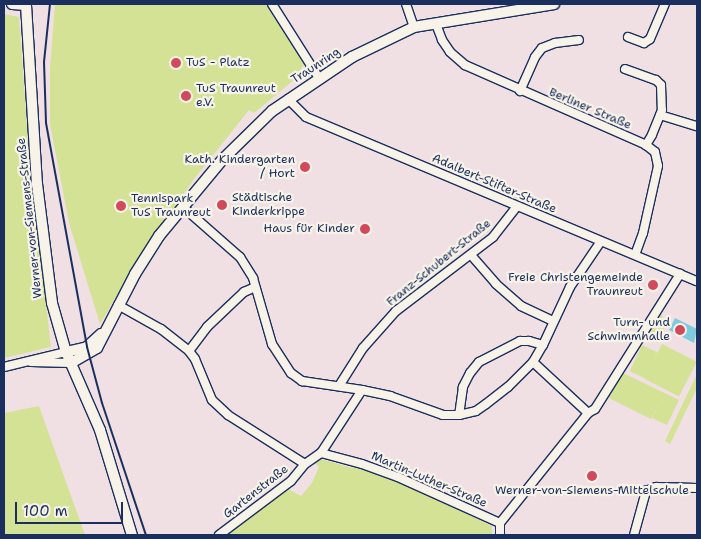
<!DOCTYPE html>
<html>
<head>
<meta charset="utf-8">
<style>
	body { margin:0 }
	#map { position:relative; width:701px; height:539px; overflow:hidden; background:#f0e0e3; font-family:"Shantell Sans",sans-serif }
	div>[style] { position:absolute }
	.green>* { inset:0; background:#d4e295; transform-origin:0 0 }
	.water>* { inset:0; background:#7ecbdd }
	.roads { filter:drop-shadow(1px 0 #1b2f5e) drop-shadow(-1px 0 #1b2f5e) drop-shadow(0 1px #1b2f5e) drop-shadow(0 -1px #1b2f5e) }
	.minor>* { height:8px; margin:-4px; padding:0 4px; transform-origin:4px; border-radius:4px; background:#f7f3e8 }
	.tertiary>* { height:10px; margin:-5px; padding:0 5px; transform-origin:5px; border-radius:5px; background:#f7f3e8 }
	.rail>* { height:2px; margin:-1px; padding:0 1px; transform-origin:1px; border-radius:1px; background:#1b2f5e }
	.dots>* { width:14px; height:14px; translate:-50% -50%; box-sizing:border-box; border:2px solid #f7f3e8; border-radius:50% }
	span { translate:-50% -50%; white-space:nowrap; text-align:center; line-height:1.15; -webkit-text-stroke:4.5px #f7f3e8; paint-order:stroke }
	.poi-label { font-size:12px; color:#1b2f5e }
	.left { translate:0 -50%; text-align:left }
	.right { translate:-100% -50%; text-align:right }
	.street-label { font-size:12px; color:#1b2f5e }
	.frame { position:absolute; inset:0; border:5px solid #1b2f5e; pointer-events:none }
	.scale { position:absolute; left:15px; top:502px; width:108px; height:22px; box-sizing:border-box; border:2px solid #1b2f5e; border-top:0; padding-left:6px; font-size:15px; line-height:18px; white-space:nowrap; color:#1b2f5e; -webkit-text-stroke:4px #f7f3e8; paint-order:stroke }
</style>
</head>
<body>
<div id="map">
	<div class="green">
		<div style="clip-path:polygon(55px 4px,266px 4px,304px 64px,295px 79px,254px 113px,249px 110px,194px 179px,134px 266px,100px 324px,69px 223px,50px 124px,50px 68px)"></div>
		<div style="clip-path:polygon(4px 14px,19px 17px,30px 167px,51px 347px,4px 358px)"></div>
		<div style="clip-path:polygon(658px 314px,663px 316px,660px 322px,666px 325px,657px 343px,644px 336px)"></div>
		<div style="left:662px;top:344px;width:39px;height:39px;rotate:27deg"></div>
		<div style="left:642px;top:345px;width:17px;height:29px;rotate:25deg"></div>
		<div style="clip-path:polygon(621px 372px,679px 400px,667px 425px,652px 418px,663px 396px,651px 419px,609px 398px)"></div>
		<div style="clip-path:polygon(697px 374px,697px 388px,670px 444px,665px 441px)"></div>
		<div style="clip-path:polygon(39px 406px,85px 535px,4px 535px,4px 413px)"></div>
		<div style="clip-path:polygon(321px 459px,352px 468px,353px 465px,383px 475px,492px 526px,492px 535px,227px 535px,288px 489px,301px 496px,312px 483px,319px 467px,314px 462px)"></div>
	</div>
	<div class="water">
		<div style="clip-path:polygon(675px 318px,697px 329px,694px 343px,669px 330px)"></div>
	</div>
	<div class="roads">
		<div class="minor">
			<div style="left:272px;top:4px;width:88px;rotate:57.6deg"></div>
			<div style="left:406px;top:4px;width:24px;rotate:71deg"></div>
			<div style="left:436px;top:24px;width:17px;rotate:69deg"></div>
			<div style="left:442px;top:40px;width:14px;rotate:56deg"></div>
			<div style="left:450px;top:52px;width:20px;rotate:41deg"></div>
			<div style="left:465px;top:65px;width:198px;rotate:23.8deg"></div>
			<div style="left:646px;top:145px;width:11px;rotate:38deg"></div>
			<div style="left:655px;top:152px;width:14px;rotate:78deg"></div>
			<div style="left:658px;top:166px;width:69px;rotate:102.6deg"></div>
			<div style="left:643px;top:233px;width:23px;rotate:110deg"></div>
			<div style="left:628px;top:37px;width:17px;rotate:21deg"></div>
			<div style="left:644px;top:43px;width:7px;rotate:-34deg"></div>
			<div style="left:650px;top:39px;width:38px;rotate:-67deg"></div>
			<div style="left:625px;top:69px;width:33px;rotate:20deg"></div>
			<div style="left:656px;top:80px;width:7px;rotate:45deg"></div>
			<div style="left:661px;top:85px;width:25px;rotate:88deg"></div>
			<div style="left:662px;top:110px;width:27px;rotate:112deg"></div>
			<div style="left:652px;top:135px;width:12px;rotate:121deg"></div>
			<div style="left:520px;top:91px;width:37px;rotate:-66deg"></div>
			<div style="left:535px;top:57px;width:11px;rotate:-52deg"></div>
			<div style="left:542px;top:48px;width:14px;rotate:-21deg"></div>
			<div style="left:555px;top:43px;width:24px;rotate:-7deg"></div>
			<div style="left:288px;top:99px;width:25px;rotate:45deg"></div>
			<div style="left:306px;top:117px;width:424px;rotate:22.8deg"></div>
			<div style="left:660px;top:115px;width:39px;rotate:17deg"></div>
			<div style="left:183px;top:207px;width:76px;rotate:41.3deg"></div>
			<div style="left:240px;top:257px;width:25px;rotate:58deg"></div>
			<div style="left:253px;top:278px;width:69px;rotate:73.9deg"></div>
			<div style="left:272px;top:344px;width:35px;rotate:57deg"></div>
			<div style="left:291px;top:373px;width:14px;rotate:36deg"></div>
			<div style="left:302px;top:381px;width:61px;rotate:8.5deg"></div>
			<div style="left:362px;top:390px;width:29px;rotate:12deg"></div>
			<div style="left:390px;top:396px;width:56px;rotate:19.7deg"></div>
			<div style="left:443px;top:415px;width:16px"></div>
			<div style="left:471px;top:255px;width:38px;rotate:49deg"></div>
			<div style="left:496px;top:284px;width:33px;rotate:41deg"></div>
			<div style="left:521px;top:306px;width:35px;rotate:25deg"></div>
			<div style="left:118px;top:305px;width:49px;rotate:29.2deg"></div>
			<div style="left:161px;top:329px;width:36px;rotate:38deg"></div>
			<div style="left:189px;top:351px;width:10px;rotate:53deg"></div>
			<div style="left:195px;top:359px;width:44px;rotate:67.5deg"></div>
			<div style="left:212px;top:400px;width:22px;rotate:43deg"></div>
			<div style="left:228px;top:415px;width:91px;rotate:32.5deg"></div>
			<div style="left:305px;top:464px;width:19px;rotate:-35deg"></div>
			<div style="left:321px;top:453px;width:42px;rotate:15deg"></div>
			<div style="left:362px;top:464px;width:38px;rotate:20deg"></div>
			<div style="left:398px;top:477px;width:112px;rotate:24.3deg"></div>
			<div style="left:543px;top:345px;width:15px;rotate:-164deg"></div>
			<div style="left:529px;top:341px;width:9px;rotate:180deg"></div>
			<div style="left:520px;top:341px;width:46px;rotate:152.9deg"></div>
			<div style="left:479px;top:362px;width:14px;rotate:129deg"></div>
			<div style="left:470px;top:373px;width:16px;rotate:117deg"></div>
			<div style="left:463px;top:387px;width:28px;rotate:98deg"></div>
			<div style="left:459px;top:415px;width:17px;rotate:-13deg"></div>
			<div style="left:476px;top:411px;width:12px;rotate:-35deg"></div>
			<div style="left:486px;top:404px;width:28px;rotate:-38deg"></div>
			<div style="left:508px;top:387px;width:35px;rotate:-45deg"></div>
			<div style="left:533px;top:362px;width:20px;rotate:-60deg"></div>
			<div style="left:543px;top:345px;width:64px;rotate:-65deg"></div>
			<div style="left:570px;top:287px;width:55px;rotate:-56deg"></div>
			<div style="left:189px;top:351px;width:30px;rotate:-53deg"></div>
			<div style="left:207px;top:327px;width:51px;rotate:-43.4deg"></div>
			<div style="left:244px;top:292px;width:12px;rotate:-24deg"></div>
			<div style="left:31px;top:362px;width:40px;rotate:1.4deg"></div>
			<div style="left:533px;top:362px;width:75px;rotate:42.8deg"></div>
			<div style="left:4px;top:367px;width:64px;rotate:-13.6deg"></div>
			<div style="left:339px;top:386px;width:45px;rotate:-57.7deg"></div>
			<div style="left:363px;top:348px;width:50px;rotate:-48.3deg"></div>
			<div style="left:396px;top:311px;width:122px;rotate:-37.3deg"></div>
			<div style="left:493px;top:237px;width:39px;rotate:-52deg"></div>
			<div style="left:321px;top:453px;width:75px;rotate:-56.9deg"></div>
			<div style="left:219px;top:535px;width:90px;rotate:-36.9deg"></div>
			<div style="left:291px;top:481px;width:22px;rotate:-51deg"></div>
			<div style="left:500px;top:535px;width:12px;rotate:-90deg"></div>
			<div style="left:500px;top:523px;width:141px;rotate:-51.3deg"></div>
			<div style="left:588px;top:413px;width:8px;rotate:-30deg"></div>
			<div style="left:595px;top:409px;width:160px;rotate:-57.8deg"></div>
			<div style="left:634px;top:535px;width:46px;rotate:-74.7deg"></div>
			<div style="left:646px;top:491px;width:11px;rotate:-22deg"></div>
			<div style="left:656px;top:487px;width:41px;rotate:1.4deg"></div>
		</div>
		<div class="tertiary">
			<div style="left:12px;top:4px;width:14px;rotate:4deg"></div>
			<div style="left:26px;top:5px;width:179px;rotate:86.5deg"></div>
			<div style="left:37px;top:184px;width:120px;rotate:82.8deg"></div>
			<div style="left:52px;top:303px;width:51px;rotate:74.1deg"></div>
			<div style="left:66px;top:352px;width:85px;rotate:66.4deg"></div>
			<div style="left:100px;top:430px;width:110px;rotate:73.1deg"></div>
			<div style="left:66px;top:352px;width:22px;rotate:-13deg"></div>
			<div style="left:87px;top:347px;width:19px;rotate:-43deg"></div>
			<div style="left:71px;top:363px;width:30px;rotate:-30deg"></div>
			<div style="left:97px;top:348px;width:83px;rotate:-62.8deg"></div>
			<div style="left:135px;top:274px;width:45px;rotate:-57.7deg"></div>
			<div style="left:159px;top:236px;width:100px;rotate:-50.3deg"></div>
			<div style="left:223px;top:159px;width:69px;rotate:-44.4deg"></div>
			<div style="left:272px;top:111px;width:97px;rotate:-34deg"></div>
			<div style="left:352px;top:57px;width:69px;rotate:-25.8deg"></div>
			<div style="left:414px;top:27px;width:142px;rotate:-9.3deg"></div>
		</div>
	</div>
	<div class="rail">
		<div style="left:50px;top:4px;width:58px;rotate:95.9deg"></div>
		<div style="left:44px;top:62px;width:61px;rotate:88.1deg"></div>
		<div style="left:46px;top:123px;width:228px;rotate:79.6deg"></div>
		<div style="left:87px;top:347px;width:58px;rotate:75deg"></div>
		<div style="left:102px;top:403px;width:139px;rotate:71.6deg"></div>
	</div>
	<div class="dots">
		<div style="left:176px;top:63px;background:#d1495b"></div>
		<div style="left:186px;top:96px;background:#d1495b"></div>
		<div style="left:305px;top:167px;background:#d1495b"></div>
		<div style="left:222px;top:205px;background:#d1495b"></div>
		<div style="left:121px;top:206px;background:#d1495b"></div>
		<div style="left:365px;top:229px;background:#d1495b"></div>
		<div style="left:653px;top:285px;background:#d1495b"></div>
		<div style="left:680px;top:330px;background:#d1495b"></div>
		<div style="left:592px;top:476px;background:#d1495b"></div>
	</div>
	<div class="poi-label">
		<span class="left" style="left:186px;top:63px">TuS - Platz</span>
		<span class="left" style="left:196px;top:96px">TuS Traunreut<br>e.V.</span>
		<span class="right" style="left:295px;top:167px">Kath. Kindergarten<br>/ Hort</span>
		<span class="left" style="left:232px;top:205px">Städtische<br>Kinderkrippe</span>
		<span class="left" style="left:131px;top:206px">Tennispark<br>TuS Traunreut</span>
		<span class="right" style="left:355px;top:229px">Haus für Kinder</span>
		<span class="right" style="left:643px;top:285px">Freie Christengemeinde<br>Traunreut</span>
		<span class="right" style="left:670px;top:330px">Turn- und<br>Schwimmhalle</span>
		<span style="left:592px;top:491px">Werner-von-Siemens-Mittelschule</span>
	</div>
	<div class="street-label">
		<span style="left:316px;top:66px;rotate:-33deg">Traunring</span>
		<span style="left:590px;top:109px;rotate:23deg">Berliner Straße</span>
		<span style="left:494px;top:184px;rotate:23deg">Adalbert-Stifter-Straße</span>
		<span style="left:30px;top:218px;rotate:-96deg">Werner-von-Siemens-Straße</span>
		<span style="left:439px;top:263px;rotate:-39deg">Franz-Schubert-Straße</span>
		<span style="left:429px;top:480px;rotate:23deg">Martin-Luther-Straße</span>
		<span style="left:256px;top:492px;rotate:-38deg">Gartenstraße</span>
	</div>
	<div class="frame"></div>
	<div class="scale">100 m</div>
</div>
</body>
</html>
